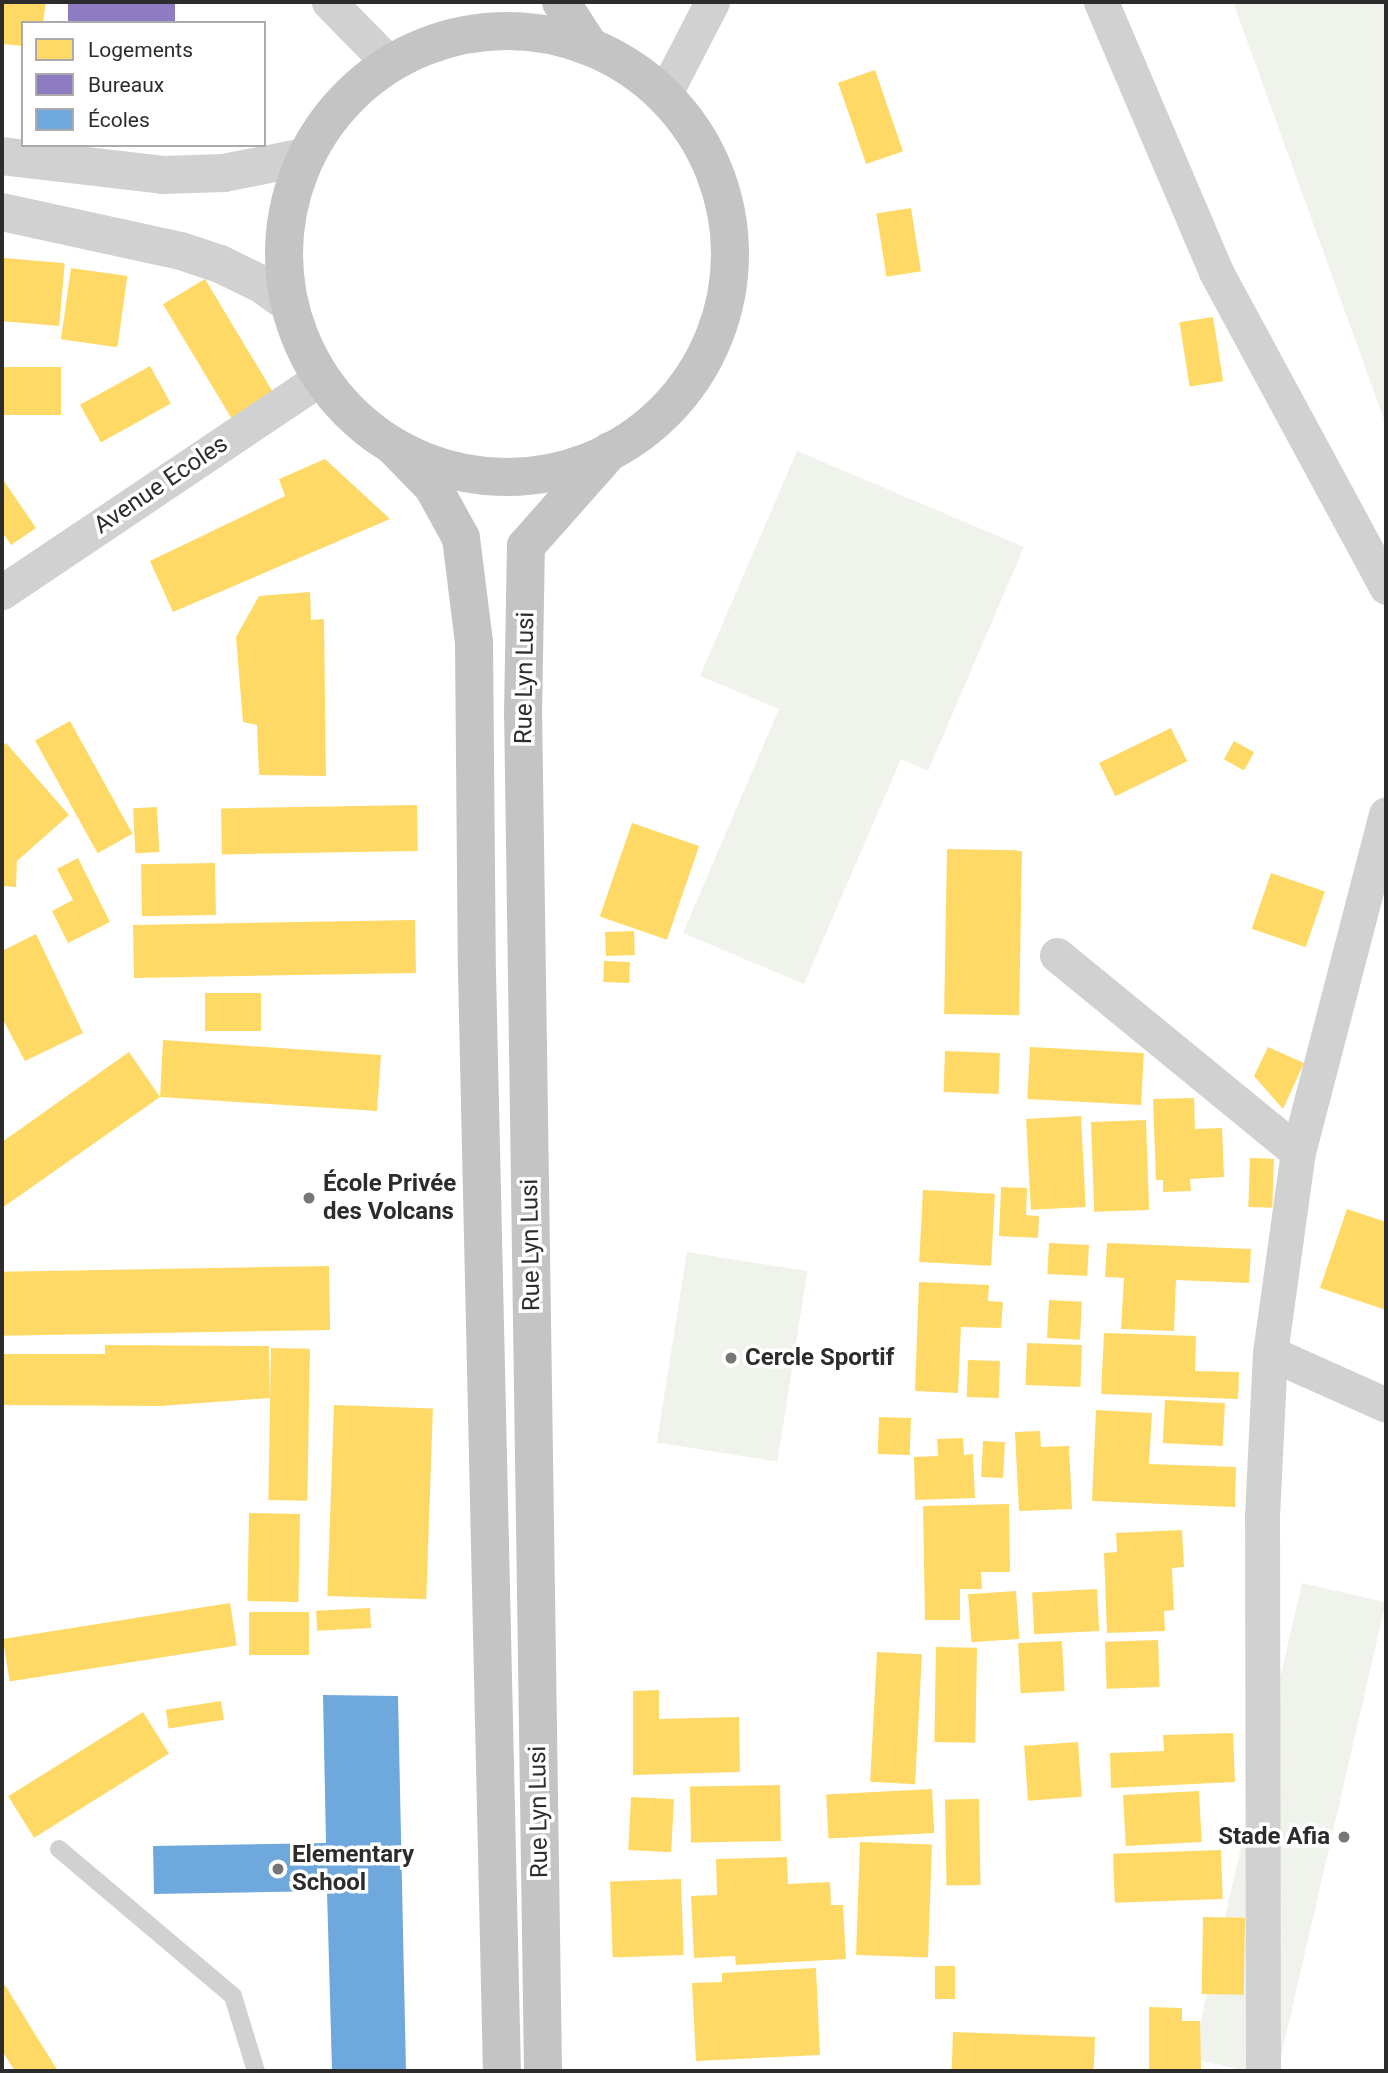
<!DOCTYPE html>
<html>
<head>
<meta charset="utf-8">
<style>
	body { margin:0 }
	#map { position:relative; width:1388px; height:2073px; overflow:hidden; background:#fff; font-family:Roboto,sans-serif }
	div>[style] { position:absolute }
	.green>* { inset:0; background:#f0f3eb; transform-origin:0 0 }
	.homes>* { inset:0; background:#ffd966; transform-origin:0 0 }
	.offices>* { inset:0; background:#8e7cc3; transform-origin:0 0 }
	.schools>* { inset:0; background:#6fa8dc }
	.service>* { height:18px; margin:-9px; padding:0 9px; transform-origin:9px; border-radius:9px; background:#d1d1d1 }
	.minor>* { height:35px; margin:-17.5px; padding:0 17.5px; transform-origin:17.5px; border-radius:17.5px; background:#d1d1d1 }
	.tertiary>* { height:38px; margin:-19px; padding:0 19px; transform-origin:19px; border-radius:19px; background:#d1d1d1 }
	.primary>* { height:38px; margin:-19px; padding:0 19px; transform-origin:19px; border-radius:19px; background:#c4c4c4 }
	.primary>.ring { margin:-19px; padding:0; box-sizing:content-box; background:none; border:38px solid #c4c4c4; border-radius:50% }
	.dots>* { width:19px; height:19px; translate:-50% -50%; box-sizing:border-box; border:4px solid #fff; border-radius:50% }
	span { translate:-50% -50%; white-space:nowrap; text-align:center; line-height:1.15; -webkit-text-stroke:7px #fff; paint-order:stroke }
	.street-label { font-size:24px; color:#2c2c2c }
	.poi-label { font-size:24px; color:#2c2c2c; font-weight:700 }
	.left { translate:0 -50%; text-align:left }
	.right { translate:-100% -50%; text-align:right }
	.frame { position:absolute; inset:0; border:4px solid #2c2c2c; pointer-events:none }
	.legend { position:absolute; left:21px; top:21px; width:245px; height:126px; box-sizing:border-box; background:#fff; border:2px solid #ababab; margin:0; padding:9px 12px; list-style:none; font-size:21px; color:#2c2c2c }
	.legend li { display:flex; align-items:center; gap:14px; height:35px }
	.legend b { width:35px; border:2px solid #ababab }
</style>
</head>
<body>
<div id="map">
	<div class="green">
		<div style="clip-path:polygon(1233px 2px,1386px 2px,1386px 425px)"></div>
		<div style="clip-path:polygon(797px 451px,1024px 547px,928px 771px,901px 759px,804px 984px,683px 933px,779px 709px,700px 676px)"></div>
		<div style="left:687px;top:1252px;width:122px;height:193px;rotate:9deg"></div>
		<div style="left:1302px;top:1583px;width:86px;height:488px;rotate:13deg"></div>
	</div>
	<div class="homes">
		<div style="clip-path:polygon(2px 2px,46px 2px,43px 23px,23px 23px,23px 46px,2px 44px)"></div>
		<div style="left:875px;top:70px;width:86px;height:39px;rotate:71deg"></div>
		<div style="left:911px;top:208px;width:64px;height:35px;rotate:81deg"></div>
		<div style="left:4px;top:258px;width:61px;height:63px;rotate:5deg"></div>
		<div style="left:71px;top:268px;width:57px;height:72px;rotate:8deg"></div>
		<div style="left:205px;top:279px;width:135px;height:49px;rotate:59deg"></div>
		<div style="left:1213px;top:317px;width:65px;height:34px;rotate:81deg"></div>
		<div style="left:150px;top:366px;width:43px;height:80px;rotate:61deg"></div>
		<div style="left:2px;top:367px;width:59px;height:48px"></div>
		<div style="clip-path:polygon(325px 459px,390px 519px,173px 612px,150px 561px,285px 496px,279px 479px)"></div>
		<div style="clip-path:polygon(4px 481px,36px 528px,11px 545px,2px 532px)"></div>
		<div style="clip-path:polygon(310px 592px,311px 620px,324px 619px,326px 776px,259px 775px,257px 725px,243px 722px,236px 637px,259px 596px)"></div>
		<div style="left:70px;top:721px;width:129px;height:40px;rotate:61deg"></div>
		<div style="left:1171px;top:728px;width:37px;height:80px;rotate:64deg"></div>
		<div style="left:1234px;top:741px;width:23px;height:21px;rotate:29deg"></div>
		<div style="clip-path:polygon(6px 743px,69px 815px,17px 861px,16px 887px,2px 886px,2px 746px)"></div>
		<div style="left:417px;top:805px;width:46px;height:196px;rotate:89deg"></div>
		<div style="left:157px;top:807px;width:45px;height:24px;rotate:87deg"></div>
		<div style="left:632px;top:823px;width:71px;height:99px;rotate:19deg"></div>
		<div style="left:947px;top:849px;width:75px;height:165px;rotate:1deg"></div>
		<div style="clip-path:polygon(78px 858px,110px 922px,68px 943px,52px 911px,73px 900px,57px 869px)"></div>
		<div style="left:215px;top:863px;width:52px;height:74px;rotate:89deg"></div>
		<div style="left:1271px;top:873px;width:57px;height:59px;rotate:19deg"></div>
		<div style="left:415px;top:920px;width:53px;height:282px;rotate:89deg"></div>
		<div style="left:634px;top:931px;width:24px;height:29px;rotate:88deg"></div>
		<div style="clip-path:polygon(36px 934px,83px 1033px,25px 1061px,2px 1018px,2px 951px)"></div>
		<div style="left:604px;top:961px;width:26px;height:21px;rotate:2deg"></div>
		<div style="left:261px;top:993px;width:38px;height:56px;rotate:90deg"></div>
		<div style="clip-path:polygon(163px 1040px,381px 1055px,377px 1111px,160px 1097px,2px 1208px,2px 1142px,129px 1052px,160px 1097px)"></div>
		<div style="left:1030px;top:1047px;width:114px;height:52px;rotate:3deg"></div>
		<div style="clip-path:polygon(1268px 1047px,1304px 1063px,1283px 1109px,1254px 1076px)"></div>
		<div style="left:945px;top:1051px;width:55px;height:41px;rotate:2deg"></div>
		<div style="clip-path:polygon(1194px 1098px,1195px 1129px,1222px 1128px,1224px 1177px,1190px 1179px,1191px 1191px,1163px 1192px,1163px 1180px,1156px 1180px,1153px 1099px)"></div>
		<div style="left:1081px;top:1116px;width:91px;height:55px;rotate:87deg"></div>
		<div style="left:1146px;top:1120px;width:90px;height:55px;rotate:88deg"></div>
		<div style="left:1250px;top:1158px;width:24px;height:49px;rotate:2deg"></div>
		<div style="clip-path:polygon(1001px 1187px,1027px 1188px,1026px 1215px,1039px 1216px,1038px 1238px,999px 1236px)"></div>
		<div style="left:923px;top:1190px;width:72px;height:72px;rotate:3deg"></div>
		<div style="clip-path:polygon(1347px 1209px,1386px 1222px,1386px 1310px,1320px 1288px)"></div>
		<div style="left:1049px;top:1243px;width:40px;height:31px;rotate:3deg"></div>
		<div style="clip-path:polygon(1107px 1243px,1251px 1249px,1249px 1283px,1176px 1280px,1174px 1331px,1121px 1329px,1124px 1278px,1105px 1277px)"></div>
		<div style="left:329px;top:1266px;width:64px;height:327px;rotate:89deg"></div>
		<div style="clip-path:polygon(919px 1282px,989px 1285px,988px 1301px,1003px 1302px,1001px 1328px,961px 1327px,958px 1393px,915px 1391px)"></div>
		<div style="left:1049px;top:1300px;width:33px;height:38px;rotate:3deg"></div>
		<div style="clip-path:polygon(1104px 1333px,1196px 1336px,1195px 1371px,1239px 1372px,1238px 1399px,1101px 1394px)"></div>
		<div style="left:1027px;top:1343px;width:55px;height:42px;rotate:2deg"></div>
		<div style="clip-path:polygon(105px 1345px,269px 1346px,270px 1398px,160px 1406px,2px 1405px,2px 1354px,105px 1354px)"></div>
		<div style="left:271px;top:1348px;width:39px;height:152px;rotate:1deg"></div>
		<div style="left:968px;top:1360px;width:32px;height:37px;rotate:2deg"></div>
		<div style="left:1165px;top:1400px;width:60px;height:43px;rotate:3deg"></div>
		<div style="left:334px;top:1405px;width:99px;height:191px;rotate:2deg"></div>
		<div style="clip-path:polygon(1096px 1410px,1152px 1413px,1149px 1464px,1236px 1467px,1235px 1507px,1092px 1501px)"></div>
		<div style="left:879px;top:1417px;width:32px;height:37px;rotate:2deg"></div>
		<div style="clip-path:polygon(1040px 1431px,1041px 1447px,1069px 1446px,1072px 1509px,1019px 1511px,1015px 1432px)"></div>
		<div style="clip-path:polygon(963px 1438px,964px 1455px,973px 1454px,975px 1498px,915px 1500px,914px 1457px,938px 1456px,937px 1439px)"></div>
		<div style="left:983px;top:1441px;width:22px;height:36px;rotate:3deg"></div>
		<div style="clip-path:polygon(1009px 1504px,1010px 1572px,981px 1572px,982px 1589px,960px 1589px,960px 1620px,925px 1620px,923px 1506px)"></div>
		<div style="left:249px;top:1513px;width:51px;height:88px;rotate:1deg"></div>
		<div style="clip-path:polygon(1182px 1530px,1184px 1567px,1172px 1568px,1174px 1610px,1164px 1611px,1165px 1631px,1107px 1633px,1104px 1553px,1117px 1552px,1116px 1533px)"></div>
		<div style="left:1097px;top:1589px;width:42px;height:65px;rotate:87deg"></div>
		<div style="left:1016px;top:1591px;width:48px;height:48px;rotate:86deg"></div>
		<div style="left:230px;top:1603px;width:43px;height:230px;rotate:81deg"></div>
		<div style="left:370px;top:1608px;width:20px;height:54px;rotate:87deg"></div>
		<div style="left:249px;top:1612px;width:60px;height:43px"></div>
		<div style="left:1158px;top:1640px;width:47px;height:53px;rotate:88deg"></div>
		<div style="left:1062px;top:1641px;width:50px;height:44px;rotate:87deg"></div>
		<div style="left:936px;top:1647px;width:41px;height:95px;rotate:1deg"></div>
		<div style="left:877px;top:1652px;width:45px;height:130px;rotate:3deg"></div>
		<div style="clip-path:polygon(659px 1690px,659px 1719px,739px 1717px,740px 1772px,633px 1775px,633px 1691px)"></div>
		<div style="left:221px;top:1701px;width:19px;height:56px;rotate:81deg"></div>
		<div style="left:143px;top:1712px;width:49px;height:159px;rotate:58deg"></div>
		<div style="clip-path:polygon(1233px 1733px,1235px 1782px,1111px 1788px,1110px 1753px,1164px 1751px,1163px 1735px)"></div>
		<div style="left:1078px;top:1742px;width:55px;height:54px;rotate:86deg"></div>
		<div style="left:780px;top:1785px;width:56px;height:90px;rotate:89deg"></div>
		<div style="left:932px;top:1789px;width:44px;height:106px;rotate:87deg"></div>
		<div style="left:1199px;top:1791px;width:51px;height:76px;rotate:87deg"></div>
		<div style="left:631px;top:1797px;width:43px;height:53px;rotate:3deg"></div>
		<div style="left:979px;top:1799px;width:86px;height:34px;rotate:89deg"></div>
		<div style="left:860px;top:1842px;width:72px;height:113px;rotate:2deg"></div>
		<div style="left:1221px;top:1850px;width:49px;height:108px;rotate:88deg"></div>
		<div style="clip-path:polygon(787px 1857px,788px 1884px,830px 1882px,831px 1905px,843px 1905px,846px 1959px,736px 1965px,735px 1956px,694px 1958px,691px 1896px,717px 1895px,716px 1859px)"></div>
		<div style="left:681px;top:1879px;width:76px;height:71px;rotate:88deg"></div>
		<div style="left:1203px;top:1917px;width:42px;height:77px;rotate:1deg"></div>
		<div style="left:935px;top:1966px;width:20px;height:33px"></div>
		<div style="clip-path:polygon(816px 1968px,820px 2055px,696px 2061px,692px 1983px,722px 1982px,722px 1973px)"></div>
		<div style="clip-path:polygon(5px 1985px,38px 2039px,58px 2071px,15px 2071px,2px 2051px,2px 1987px)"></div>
		<div style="clip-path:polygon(1149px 2007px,1182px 2008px,1182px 2021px,1200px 2021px,1201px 2071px,1149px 2071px)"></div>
		<div style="left:953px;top:2032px;width:142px;height:39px;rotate:2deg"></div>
	</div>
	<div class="offices">
		<div style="left:68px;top:2px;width:107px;height:21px"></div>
	</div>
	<div class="schools">
		<div style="clip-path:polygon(323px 1695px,398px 1696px,406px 2071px,332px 2071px,327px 1891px,154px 1894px,153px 1846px,326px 1843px)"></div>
	</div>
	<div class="service">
		<div style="left:59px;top:1849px;width:228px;rotate:40.2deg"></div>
		<div style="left:233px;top:1996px;width:78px;rotate:73deg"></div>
	</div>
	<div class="minor">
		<div style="left:329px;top:2px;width:87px;rotate:45.5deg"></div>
		<div style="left:1101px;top:2px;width:293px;rotate:66.9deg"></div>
		<div style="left:1216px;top:272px;width:358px;rotate:61.6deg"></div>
		<div style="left:664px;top:95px;width:105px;rotate:-62.7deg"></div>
		<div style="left:2px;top:592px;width:383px;rotate:-33.9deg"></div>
		<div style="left:1057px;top:955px;width:311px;rotate:39.3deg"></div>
		<div style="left:1270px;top:1353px;width:127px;rotate:24.1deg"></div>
		<div style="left:1263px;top:2071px;width:555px;rotate:-90.1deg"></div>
		<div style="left:1262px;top:1516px;width:163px;rotate:-87.2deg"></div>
		<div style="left:1270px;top:1353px;width:203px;rotate:-82.1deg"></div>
		<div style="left:1298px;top:1152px;width:349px;rotate:-75.4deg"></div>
	</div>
	<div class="tertiary">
		<div style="left:2px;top:156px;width:162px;rotate:6.7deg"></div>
		<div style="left:163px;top:175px;width:61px;rotate:-1.9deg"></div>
		<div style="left:224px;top:173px;width:82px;rotate:-11.3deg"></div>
		<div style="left:2px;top:212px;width:183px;rotate:12.3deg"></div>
		<div style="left:181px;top:251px;width:41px;rotate:18.4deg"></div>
		<div style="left:220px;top:264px;width:48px;rotate:26deg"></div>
		<div style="left:263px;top:285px;width:31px;rotate:36deg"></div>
	</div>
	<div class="primary">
		<div style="left:561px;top:2px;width:54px;rotate:57.2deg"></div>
		<div class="ring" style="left:284px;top:31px;width:408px;height:408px"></div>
		<div style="left:394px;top:447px;width:56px;rotate:45.7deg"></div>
		<div style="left:433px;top:487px;width:58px;rotate:61.2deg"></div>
		<div style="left:461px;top:538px;width:105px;rotate:82.9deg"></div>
		<div style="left:474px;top:642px;width:330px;rotate:89.5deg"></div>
		<div style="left:477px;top:972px;width:1099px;rotate:88.7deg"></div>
		<div style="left:543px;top:2071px;width:1357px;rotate:-90.84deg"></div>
		<div style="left:523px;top:714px;width:168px;rotate:-89deg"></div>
		<div style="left:526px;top:546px;width:127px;rotate:-48.5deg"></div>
	</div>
	<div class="dots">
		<div style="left:309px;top:1198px;background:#767676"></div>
		<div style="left:731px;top:1358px;background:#767676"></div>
		<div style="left:1344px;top:1837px;background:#767676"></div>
		<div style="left:278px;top:1869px;background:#767676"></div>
	</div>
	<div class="street-label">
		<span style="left:161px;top:485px;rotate:-34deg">Avenue Ecoles</span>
		<span style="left:525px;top:678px;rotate:-89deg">Rue Lyn Lusi</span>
		<span style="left:531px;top:1245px;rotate:-91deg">Rue Lyn Lusi</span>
		<span style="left:539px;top:1812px;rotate:-91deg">Rue Lyn Lusi</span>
	</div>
	<div class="poi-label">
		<span class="left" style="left:323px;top:1198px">École Privée<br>des Volcans</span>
		<span class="left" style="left:745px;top:1358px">Cercle Sportif</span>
		<span class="right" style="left:1330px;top:1837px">Stade Afia</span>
		<span class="left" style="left:292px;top:1869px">Elementary<br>School</span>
	</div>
	<div class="frame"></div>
	<ul class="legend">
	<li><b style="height:19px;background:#ffd966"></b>Logements</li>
	<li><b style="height:19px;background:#8e7cc3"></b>Bureaux</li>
	<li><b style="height:19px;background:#6fa8dc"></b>Écoles</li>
	</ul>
</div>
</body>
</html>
